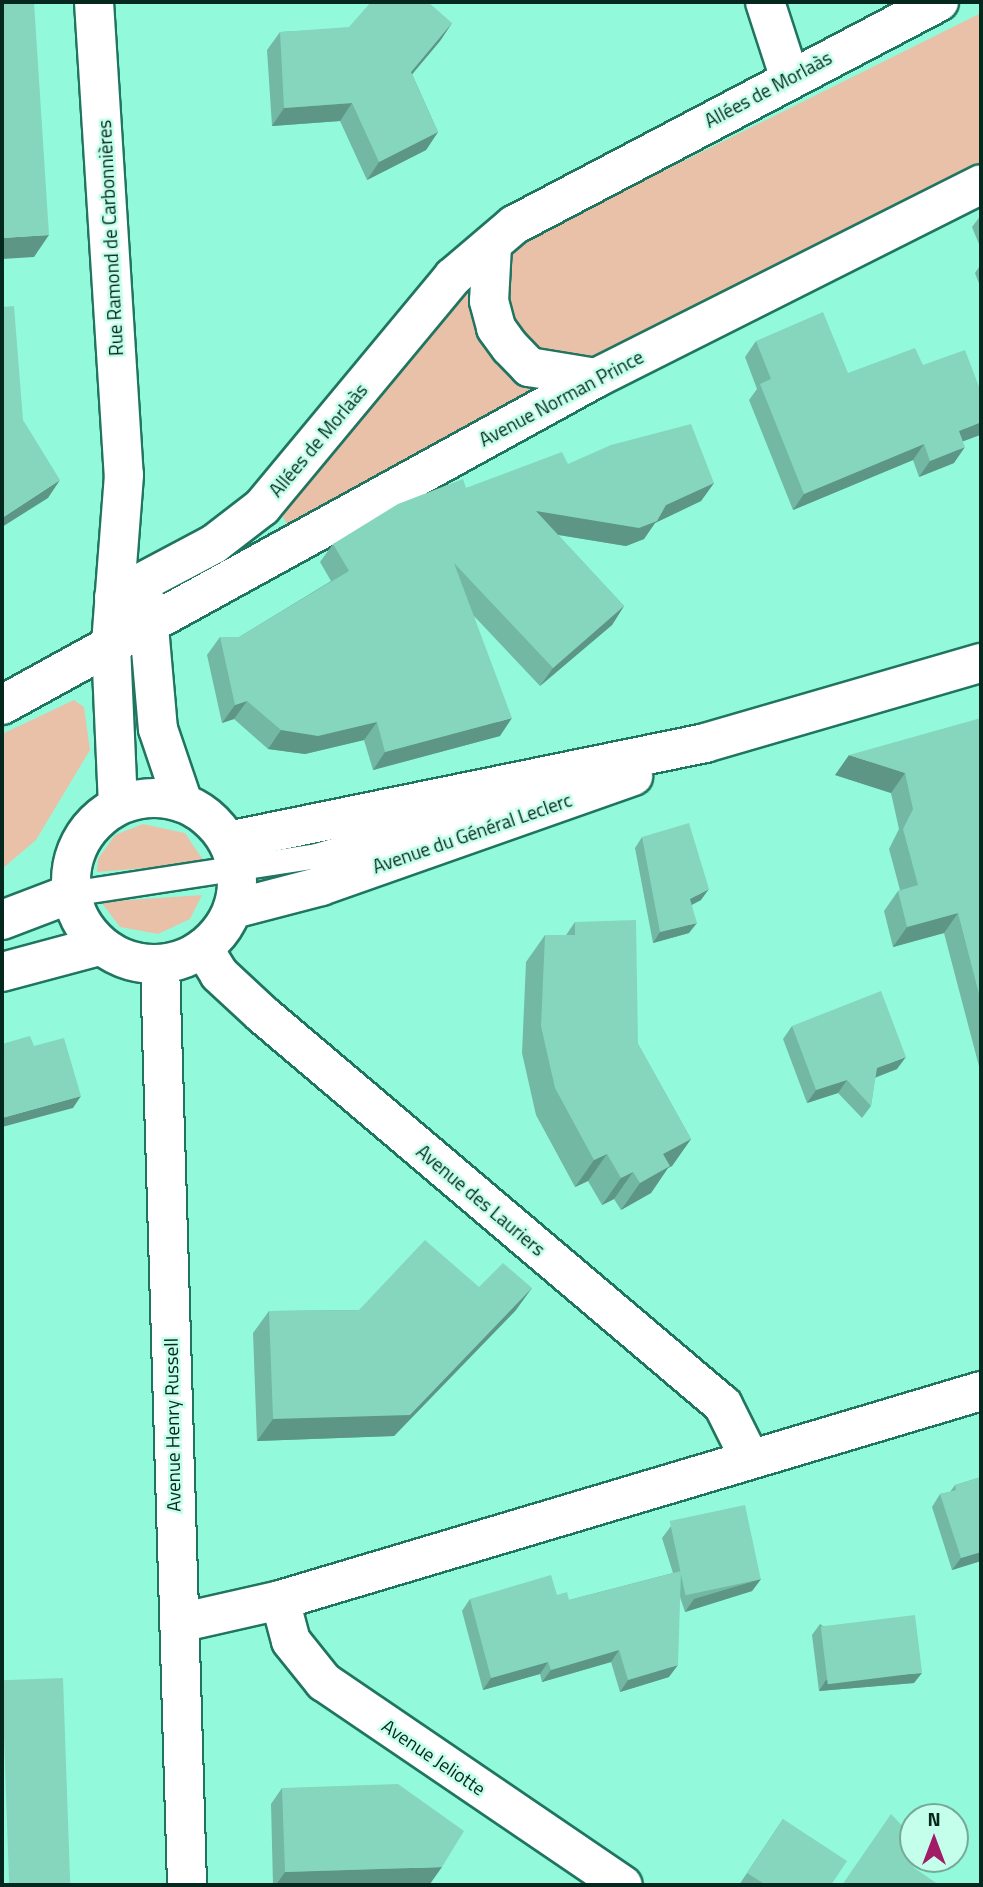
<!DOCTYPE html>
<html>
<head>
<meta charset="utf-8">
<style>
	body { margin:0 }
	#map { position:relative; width:983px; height:1887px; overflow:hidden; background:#92fadb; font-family:"Titillium Web",sans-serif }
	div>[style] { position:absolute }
	.green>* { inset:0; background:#e9c1a9 }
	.roads { filter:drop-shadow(2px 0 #207560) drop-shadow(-2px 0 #207560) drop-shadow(0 2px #207560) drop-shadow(0 -2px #207560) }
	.service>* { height:24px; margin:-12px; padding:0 12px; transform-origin:12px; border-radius:12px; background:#fff }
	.minor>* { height:38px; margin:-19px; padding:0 19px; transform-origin:19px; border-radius:19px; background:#fff }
	.tertiary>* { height:38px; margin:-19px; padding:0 19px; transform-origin:19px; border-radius:19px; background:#fff }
	.secondary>* { height:38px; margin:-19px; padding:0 19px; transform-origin:19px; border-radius:19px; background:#fff }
	.secondary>.ring { margin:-19px; padding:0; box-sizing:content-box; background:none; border:38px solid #fff; border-radius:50% }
	.wall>* { inset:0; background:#72b8a3 }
	.shaded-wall>* { inset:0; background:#5d9684 }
	.building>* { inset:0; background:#85d6bd; transform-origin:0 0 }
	span { translate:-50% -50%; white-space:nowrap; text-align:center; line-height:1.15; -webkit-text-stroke:5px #c4ffeb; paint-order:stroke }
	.street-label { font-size:19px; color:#04271e }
	.frame { position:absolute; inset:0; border:4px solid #04271e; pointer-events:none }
	.north { position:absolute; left:899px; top:1803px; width:70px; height:70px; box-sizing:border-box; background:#c4ffeb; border:2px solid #77a999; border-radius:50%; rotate:0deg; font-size:19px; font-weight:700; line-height:28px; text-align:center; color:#04271e }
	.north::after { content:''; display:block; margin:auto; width:24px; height:32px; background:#a21b67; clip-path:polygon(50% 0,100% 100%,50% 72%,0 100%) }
</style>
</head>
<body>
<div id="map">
	<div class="green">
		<div style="clip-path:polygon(981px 13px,981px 164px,593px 360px,563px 363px,520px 339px,501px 280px,505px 257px,541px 232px)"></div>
		<div style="clip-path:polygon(462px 291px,472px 296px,532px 384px,530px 392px,290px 530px,276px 504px)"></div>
		<div style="clip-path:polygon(74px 700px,84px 707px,90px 750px,36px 840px,2px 869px,2px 734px)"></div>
		<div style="clip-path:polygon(143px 824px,185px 833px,205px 863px,97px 872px,98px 859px,115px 835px)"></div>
		<div style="clip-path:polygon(202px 895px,190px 919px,158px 934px,120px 927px,101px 902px)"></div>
	</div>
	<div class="roads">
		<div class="service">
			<div style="left:70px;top:894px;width:246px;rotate:-8.7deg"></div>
			<div style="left:313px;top:857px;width:187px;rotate:-16.5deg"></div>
		</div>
		<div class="minor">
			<div style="left:765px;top:2px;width:78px;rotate:72deg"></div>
			<div style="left:203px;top:948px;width:31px;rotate:58deg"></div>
			<div style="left:219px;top:974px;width:59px;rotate:42.9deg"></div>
			<div style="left:262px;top:1014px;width:604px;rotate:40.3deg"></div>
			<div style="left:723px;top:1405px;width:60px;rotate:63.4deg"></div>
			<div style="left:280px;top:1600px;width:42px;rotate:75deg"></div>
			<div style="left:291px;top:1641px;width:53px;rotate:51.2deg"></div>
			<div style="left:324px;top:1682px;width:361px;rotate:34.2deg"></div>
			<div style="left:179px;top:1623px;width:104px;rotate:-12.8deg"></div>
			<div style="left:280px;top:1600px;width:731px;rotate:-16.6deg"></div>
		</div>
		<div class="tertiary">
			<div style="left:94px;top:2px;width:474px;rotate:86.4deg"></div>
			<div style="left:124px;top:475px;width:170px;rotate:94.4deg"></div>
			<div style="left:111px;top:645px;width:160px;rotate:87.5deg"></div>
			<div style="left:492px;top:246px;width:55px;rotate:93.1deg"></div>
			<div style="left:489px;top:301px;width:28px;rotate:75deg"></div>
			<div style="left:496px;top:328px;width:24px;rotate:54deg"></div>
			<div style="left:510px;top:347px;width:28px;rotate:46deg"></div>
			<div style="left:529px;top:367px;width:68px;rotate:9.3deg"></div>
			<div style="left:114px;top:597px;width:113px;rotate:-27.9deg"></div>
			<div style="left:214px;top:544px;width:61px;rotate:-37.6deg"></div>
			<div style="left:262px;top:507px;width:299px;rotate:-50.3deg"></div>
			<div style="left:453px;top:277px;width:80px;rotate:-40.4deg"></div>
			<div style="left:514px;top:225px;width:480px;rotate:-27.7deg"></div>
			<div style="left:147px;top:604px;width:125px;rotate:85deg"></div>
			<div style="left:158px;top:729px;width:78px;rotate:71.3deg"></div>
			<div style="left:2px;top:705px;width:678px;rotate:-28.83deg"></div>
			<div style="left:596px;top:378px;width:431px;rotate:-26.7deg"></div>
			<div style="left:160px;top:964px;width:921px;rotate:88.32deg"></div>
		</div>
		<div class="secondary">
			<div class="ring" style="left:71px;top:798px;width:128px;height:128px"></div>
			<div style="left:228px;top:841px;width:487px;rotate:-11.6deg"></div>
			<div style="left:705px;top:743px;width:287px;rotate:-16.2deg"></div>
			<div style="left:233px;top:909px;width:91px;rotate:-14.6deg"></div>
			<div style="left:321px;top:886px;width:331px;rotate:-19.4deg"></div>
			<div style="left:2px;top:920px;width:73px;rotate:-20.9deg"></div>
			<div style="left:2px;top:972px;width:100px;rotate:-15deg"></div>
		</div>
	</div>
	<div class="wall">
		<div style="clip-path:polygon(452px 23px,440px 41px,412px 74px,438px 132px,426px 150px,367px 180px,340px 121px,272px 126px,267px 50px,280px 32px)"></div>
		<div style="clip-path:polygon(981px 215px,981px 249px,972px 227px)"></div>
		<div style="clip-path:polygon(981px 264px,981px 289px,975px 273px)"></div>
		<div style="clip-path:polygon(756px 341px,848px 373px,980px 435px,963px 441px,954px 463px,919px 477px,913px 460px,793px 510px,749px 400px,757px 389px,745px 357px)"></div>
		<div style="clip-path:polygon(568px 464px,714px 483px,701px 501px,655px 523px,644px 539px,626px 546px,558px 535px,624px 606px,612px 625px,540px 686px,474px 616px,500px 736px,373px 770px,364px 740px,305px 754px,268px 749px,234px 719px,222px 723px,207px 655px,220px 637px,239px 637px,331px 581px,320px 562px,333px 544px,466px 488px)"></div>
		<div style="clip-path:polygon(981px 718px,981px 1074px,944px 933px,893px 947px,884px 911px,898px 891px,900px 890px,889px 849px,899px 829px,891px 793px,835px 775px)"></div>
		<div style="clip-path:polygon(642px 837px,701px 900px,692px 905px,689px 933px,653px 943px,635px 848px)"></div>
		<div style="clip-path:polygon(575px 922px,638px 1044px,691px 1139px,672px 1166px,668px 1168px,651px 1193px,621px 1210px,614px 1199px,602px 1205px,588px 1181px,575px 1187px,536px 1115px,522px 1053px,526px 962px,545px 935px,566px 935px)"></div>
		<div style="clip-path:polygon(792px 1026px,897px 1069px,875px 1078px,871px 1106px,862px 1118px,838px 1093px,807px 1103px,783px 1039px)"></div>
		<div style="clip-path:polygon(479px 1287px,516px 1310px,394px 1436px,257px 1441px,253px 1333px,269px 1311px,359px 1310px)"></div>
		<div style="clip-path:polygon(981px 1477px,981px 1561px,952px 1570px,932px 1507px,940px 1494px,950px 1492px,955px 1485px)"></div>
		<div style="clip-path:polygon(671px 1526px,761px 1579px,752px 1591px,685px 1612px,680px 1597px,669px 1677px,620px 1692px,611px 1662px,542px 1682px,540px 1674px,483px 1690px,462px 1611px,470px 1599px,557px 1595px,569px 1600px,673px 1573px,662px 1538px)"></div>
		<div style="clip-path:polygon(820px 1624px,914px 1683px,819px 1691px,812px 1635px)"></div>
		<div style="clip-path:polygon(282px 1788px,430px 1884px,380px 1885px,273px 1885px,271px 1804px)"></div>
		<div style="clip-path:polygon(783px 1819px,831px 1885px,739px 1885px)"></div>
	</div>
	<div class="shaded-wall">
		<div style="clip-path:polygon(452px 23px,440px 41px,399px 90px,411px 72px)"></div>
		<div style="clip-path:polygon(352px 103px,340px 121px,272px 126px,284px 108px)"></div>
		<div style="clip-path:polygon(438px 132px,426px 150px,367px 180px,379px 162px)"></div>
		<div style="clip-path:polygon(49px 235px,34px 257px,2px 259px,2px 238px)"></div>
		<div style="clip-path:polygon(981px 422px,981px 433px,980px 435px,948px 447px,959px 431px)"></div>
		<div style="clip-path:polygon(924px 444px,913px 460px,793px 510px,804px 494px)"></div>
		<div style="clip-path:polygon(965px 447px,954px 463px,919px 477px,930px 461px)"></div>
		<div style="clip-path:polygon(60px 480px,48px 498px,2px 527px,2px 518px)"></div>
		<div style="clip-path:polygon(714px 483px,701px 501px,655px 523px,644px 539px,626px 546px,523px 529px,536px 511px,666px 505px)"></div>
		<div style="clip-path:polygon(624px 606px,612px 625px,540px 686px,553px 668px)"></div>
		<div style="clip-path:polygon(247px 701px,234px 719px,222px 723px,235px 705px)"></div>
		<div style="clip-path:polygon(512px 718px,500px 736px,373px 770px,385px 752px)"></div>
		<div style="clip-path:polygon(377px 722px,364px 740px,305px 754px,268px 749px,281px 730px)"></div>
		<div style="clip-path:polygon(849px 755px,905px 773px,891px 793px,835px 775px)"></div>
		<div style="clip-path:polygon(709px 889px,701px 900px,683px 909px,690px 899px)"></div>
		<div style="clip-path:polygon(958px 913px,944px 933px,893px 947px,907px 927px)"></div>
		<div style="clip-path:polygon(697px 923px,689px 933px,653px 943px,660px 932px)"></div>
		<div style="clip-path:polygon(906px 1057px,897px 1069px,868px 1080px,877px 1068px)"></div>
		<div style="clip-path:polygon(847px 1080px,838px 1093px,807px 1103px,816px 1090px)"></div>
		<div style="clip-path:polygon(81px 1096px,73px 1108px,2px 1127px,2px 1118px)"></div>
		<div style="clip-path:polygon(691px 1139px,672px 1166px,668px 1168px,651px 1193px,621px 1210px,640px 1183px,663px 1154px)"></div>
		<div style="clip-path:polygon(607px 1154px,588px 1181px,575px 1187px,594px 1160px)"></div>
		<div style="clip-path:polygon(633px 1172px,614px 1199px,602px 1205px,621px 1178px)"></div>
		<div style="clip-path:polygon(532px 1288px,516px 1310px,394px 1436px,257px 1441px,273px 1419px)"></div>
		<div style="clip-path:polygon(981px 1552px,981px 1561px,952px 1570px,961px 1558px)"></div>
		<div style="clip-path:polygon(761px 1579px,752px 1591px,685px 1612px,694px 1599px)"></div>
		<div style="clip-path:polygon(619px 1650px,611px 1662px,542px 1682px,551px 1670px)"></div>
		<div style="clip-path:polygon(548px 1662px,540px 1674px,483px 1690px,491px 1678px)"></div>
		<div style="clip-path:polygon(678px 1665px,669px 1677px,620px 1692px,628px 1680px)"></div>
		<div style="clip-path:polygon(922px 1673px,914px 1683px,819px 1691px,826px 1680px)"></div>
		<div style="clip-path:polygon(442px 1867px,430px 1884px,380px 1885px,276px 1885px,285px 1872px)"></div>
	</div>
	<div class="building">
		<div style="clip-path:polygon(2px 2px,34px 2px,49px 235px,2px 238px)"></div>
		<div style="clip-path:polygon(371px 2px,428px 2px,452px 23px,411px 72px,438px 132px,379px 162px,352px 103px,284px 108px,280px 32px,349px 27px)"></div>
		<div style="clip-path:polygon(14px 306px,23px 420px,60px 480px,2px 518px,2px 307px)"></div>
		<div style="clip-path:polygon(823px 312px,848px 373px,915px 348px,923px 365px,965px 350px,981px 392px,981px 422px,959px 431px,965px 447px,930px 461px,924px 444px,804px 494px,760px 384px,771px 379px,756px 341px)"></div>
		<div style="clip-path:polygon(691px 424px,714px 483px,666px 505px,657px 521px,639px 528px,536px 511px,624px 606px,553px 668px,454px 563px,512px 718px,385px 752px,377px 722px,318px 736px,281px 730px,247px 701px,235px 705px,220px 637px,239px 637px,349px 571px,333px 544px,398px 504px,463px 479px,466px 488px,562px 452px,568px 464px,611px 445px)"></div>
		<div style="clip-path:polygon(981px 718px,981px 1002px,958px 913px,907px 927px,898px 891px,918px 885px,903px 829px,913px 809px,905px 773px,849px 755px)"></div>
		<div style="clip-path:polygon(689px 823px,709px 889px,690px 899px,697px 923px,660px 932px,642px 837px)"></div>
		<div style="clip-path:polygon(636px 920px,638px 1044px,691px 1139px,663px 1154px,670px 1166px,640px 1183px,633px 1172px,621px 1178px,607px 1154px,594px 1160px,555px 1088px,541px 1026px,545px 935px,575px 935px,575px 922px)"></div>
		<div style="clip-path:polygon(881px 991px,906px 1057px,877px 1068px,871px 1106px,847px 1080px,816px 1090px,792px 1026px)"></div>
		<div style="clip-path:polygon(30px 1036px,34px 1046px,64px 1038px,81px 1096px,2px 1118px,2px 1044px)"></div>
		<div style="clip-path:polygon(425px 1240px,479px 1287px,503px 1263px,532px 1288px,410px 1415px,273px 1419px,269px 1311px,359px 1310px)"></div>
		<div style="clip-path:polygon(981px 1477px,981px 1552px,961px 1558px,940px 1494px,956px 1490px,955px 1485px)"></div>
		<div style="left:745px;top:1505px;width:76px;height:77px;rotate:78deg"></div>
		<div style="clip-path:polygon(681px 1571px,678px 1665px,628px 1680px,619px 1650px,551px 1670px,548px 1662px,491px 1678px,470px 1599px,551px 1575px,557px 1595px,567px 1592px,569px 1600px)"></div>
		<div style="left:915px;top:1615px;width:58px;height:95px;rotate:83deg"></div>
		<div style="left:63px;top:1678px;width:207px;height:61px;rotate:88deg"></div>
		<div style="clip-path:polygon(398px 1784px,464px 1831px,442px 1867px,285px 1872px,282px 1788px)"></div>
		<div style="clip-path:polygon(891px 1814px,913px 1837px,913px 1859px,919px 1859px,913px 1867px,939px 1885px,842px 1885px)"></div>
		<div style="clip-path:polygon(783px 1819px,847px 1861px,831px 1885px,766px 1885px,747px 1873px)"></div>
	</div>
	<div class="street-label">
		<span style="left:768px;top:89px;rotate:-28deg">Allées de Morlaàs</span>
		<span style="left:110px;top:238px;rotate:-93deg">Rue Ramond de Carbonnières</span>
		<span style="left:561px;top:398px;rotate:-28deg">Avenue Norman Prince</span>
		<span style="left:318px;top:440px;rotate:-50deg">Allées de Morlaàs</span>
		<span style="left:472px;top:833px;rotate:-19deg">Avenue du Général Leclerc</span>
		<span style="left:481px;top:1200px;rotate:40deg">Avenue des Lauriers</span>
		<span style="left:172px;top:1425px;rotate:-91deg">Avenue Henry Russell</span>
		<span style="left:434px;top:1757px;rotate:34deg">Avenue Jeliotte</span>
	</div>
	<div class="frame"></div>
	<div class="north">N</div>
</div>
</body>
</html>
